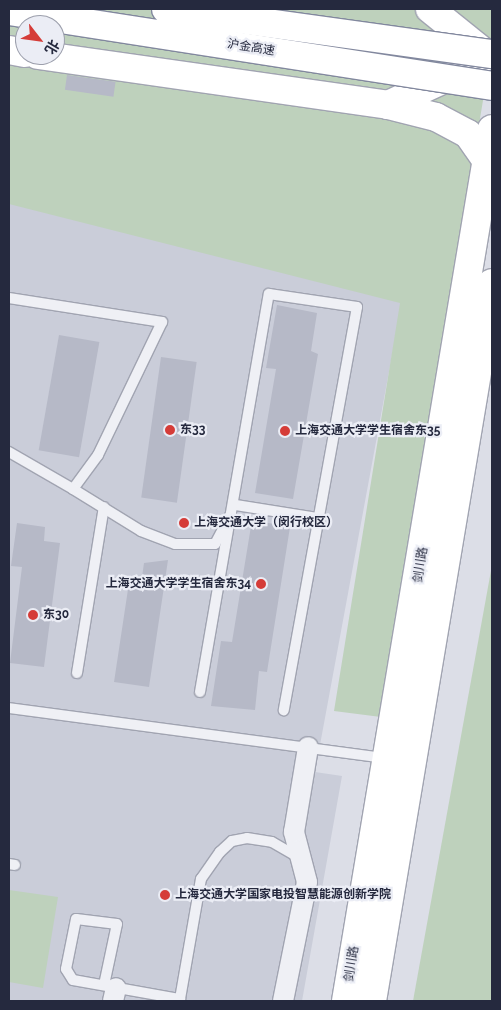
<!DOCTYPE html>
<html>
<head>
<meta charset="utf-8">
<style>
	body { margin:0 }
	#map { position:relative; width:501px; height:1010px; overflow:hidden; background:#dcdee7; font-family:Raleway,"Noto Sans SC",sans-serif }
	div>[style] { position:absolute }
	.built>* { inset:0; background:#cacdd9 }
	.green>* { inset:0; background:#bed1bc }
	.building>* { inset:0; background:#b6b9c7; transform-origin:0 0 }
	.roads { filter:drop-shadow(1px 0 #a1a4b1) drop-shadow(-1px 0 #a1a4b1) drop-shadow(0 1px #a1a4b1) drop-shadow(0 -1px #a1a4b1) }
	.service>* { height:10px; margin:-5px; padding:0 5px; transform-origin:5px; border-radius:5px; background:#eff0f5 }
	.minor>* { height:20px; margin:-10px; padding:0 10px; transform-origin:10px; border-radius:10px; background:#eff0f5 }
	.primary>* { height:28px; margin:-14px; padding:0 14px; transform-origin:14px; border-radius:14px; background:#fff }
	.motorway>* { height:28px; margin:-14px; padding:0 14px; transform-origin:14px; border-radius:14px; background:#fff }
	.bridges { filter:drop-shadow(1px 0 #82889e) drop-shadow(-1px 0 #82889e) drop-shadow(0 1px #82889e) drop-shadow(0 -1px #82889e) }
	.motorway-bridge>* { height:28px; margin:-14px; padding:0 14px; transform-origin:14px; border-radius:14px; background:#fff }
	.dots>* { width:14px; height:14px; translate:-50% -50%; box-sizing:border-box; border:2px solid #ebedf5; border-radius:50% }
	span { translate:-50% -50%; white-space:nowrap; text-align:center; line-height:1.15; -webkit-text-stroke:4.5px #ebedf5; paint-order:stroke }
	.street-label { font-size:12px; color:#25293e }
	.poi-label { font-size:12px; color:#25293e; font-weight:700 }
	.left { translate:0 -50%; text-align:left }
	.right { translate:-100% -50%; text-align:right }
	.frame { position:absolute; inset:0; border:10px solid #25293e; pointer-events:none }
	.north { position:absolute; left:15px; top:15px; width:50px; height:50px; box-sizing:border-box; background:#ebedf5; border:1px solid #9c9fac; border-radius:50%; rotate:120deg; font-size:14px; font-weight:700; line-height:20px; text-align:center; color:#25293e }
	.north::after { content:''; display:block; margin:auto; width:18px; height:22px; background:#d53c38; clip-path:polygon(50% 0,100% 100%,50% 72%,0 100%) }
</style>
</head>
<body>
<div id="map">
	<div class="built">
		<div style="clip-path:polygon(evenodd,9px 9px,456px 9px,315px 772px,342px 776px,302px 1001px,9px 1001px,9px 9px,25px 25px,55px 25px,55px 55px,25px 55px,25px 25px)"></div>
	</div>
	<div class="green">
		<div style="clip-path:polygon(evenodd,9px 9px,492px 9px,492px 46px,381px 717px,334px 711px,400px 303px,9px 204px,9px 9px,25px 25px,55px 25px,55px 55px,25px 55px,25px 25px)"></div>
		<div style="clip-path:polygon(492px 565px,492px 1001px,413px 1001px)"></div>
		<div style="clip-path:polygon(9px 890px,58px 897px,43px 988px,9px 982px)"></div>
	</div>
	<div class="building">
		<div style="left:67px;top:75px;width:49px;height:15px;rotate:8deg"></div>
		<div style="clip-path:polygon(277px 305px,317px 313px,311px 351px,318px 354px,293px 499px,255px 493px,276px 369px,266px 368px)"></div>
		<div style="left:59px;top:335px;width:41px;height:117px;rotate:10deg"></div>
		<div style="left:161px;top:357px;width:36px;height:142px;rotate:8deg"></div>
		<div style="clip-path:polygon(252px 520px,290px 527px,267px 672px,259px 671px,255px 710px,211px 706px,221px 641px,232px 642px)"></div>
		<div style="clip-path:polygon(17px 523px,45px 527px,44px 541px,60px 543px,44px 667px,10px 663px,22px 567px,11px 566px)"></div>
		<div style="clip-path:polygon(168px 560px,149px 687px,114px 682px,130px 576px,142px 577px,144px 563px)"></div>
	</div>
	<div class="roads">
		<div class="service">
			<div style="left:9px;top:298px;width:155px;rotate:8.9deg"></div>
			<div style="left:162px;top:322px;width:148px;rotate:115.7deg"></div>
			<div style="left:98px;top:455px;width:42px;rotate:126.3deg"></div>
			<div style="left:73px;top:489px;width:80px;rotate:31.7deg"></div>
			<div style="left:141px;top:531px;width:36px;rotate:21deg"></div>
			<div style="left:175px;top:544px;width:40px"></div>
			<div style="left:215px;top:544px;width:34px;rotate:-62deg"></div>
			<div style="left:9px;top:452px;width:74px;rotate:30deg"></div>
			<div style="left:236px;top:505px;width:82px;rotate:9.1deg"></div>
			<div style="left:77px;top:673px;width:168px;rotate:-80.8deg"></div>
			<div style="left:200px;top:692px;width:404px;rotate:-80.2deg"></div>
			<div style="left:269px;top:294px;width:89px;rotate:8.4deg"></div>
			<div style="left:357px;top:307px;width:410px;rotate:100.3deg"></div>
			<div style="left:9px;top:708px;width:380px;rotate:7.6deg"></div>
			<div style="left:9px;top:864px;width:6px;rotate:9deg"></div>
			<div style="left:104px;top:985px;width:62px;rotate:-78deg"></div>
			<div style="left:117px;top:924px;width:41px;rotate:-173deg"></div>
			<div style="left:76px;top:919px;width:51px;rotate:101.3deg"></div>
			<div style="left:66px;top:969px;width:13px;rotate:58deg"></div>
			<div style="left:73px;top:980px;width:109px;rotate:10.1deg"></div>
			<div style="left:180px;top:999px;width:122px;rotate:-80.1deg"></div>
			<div style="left:201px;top:879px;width:33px;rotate:-55deg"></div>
			<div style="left:220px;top:852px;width:16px;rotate:-43deg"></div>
			<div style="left:232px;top:841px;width:15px;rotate:-11deg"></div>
			<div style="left:247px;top:838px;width:25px;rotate:9deg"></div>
			<div style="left:272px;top:842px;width:32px;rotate:30deg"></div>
		</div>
		<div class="minor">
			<div style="left:113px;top:1001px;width:13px;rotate:-77deg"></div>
			<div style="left:283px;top:1001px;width:121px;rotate:-78.6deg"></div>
			<div style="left:307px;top:882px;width:52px;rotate:-104.6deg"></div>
			<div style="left:294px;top:832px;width:86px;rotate:-80.6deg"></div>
		</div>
		<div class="primary">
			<div style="left:346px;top:1001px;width:884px;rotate:-80.5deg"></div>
			<div style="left:372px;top:1001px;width:728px;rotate:-80.51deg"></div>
		</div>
		<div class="motorway">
			<div style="left:430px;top:9px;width:80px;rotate:38.9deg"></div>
			<div style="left:9px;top:50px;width:16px;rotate:11deg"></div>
			<div style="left:38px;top:55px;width:354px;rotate:8.1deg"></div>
			<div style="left:388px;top:105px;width:49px;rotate:14deg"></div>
			<div style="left:436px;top:117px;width:36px;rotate:28deg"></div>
			<div style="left:468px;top:134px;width:32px;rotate:55deg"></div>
			<div style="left:486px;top:160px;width:6px"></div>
			<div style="left:388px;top:105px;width:115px;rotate:-24.8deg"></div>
		</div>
	</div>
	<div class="bridges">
		<div class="motorway-bridge">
			<div style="left:166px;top:9px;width:329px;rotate:7.9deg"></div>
			<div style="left:9px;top:11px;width:489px;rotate:8.8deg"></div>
		</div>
	</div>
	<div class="dots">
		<div style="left:170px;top:430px;background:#d53c38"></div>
		<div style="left:285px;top:431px;background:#d53c38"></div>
		<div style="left:184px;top:523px;background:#d53c38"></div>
		<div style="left:261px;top:584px;background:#d53c38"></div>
		<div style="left:33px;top:615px;background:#d53c38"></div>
		<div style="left:165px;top:895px;background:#d53c38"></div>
	</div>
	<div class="street-label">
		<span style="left:251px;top:48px;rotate:9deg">沪金高速</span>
		<span style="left:421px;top:565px;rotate:-81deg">剑川路</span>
		<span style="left:352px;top:964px;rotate:-81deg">剑川路</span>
	</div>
	<div class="poi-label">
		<span class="left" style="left:180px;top:430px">东33</span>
		<span class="left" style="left:295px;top:431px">上海交通大学学生宿舍东35</span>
		<span class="left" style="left:194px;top:523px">上海交通大学（闵行校区）</span>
		<span class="right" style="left:251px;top:584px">上海交通大学学生宿舍东34</span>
		<span class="left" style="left:43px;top:615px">东30</span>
		<span class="left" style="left:175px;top:895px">上海交通大学国家电投智慧能源创新学院</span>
	</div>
	<div class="frame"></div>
	<div class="north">北</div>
</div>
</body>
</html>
